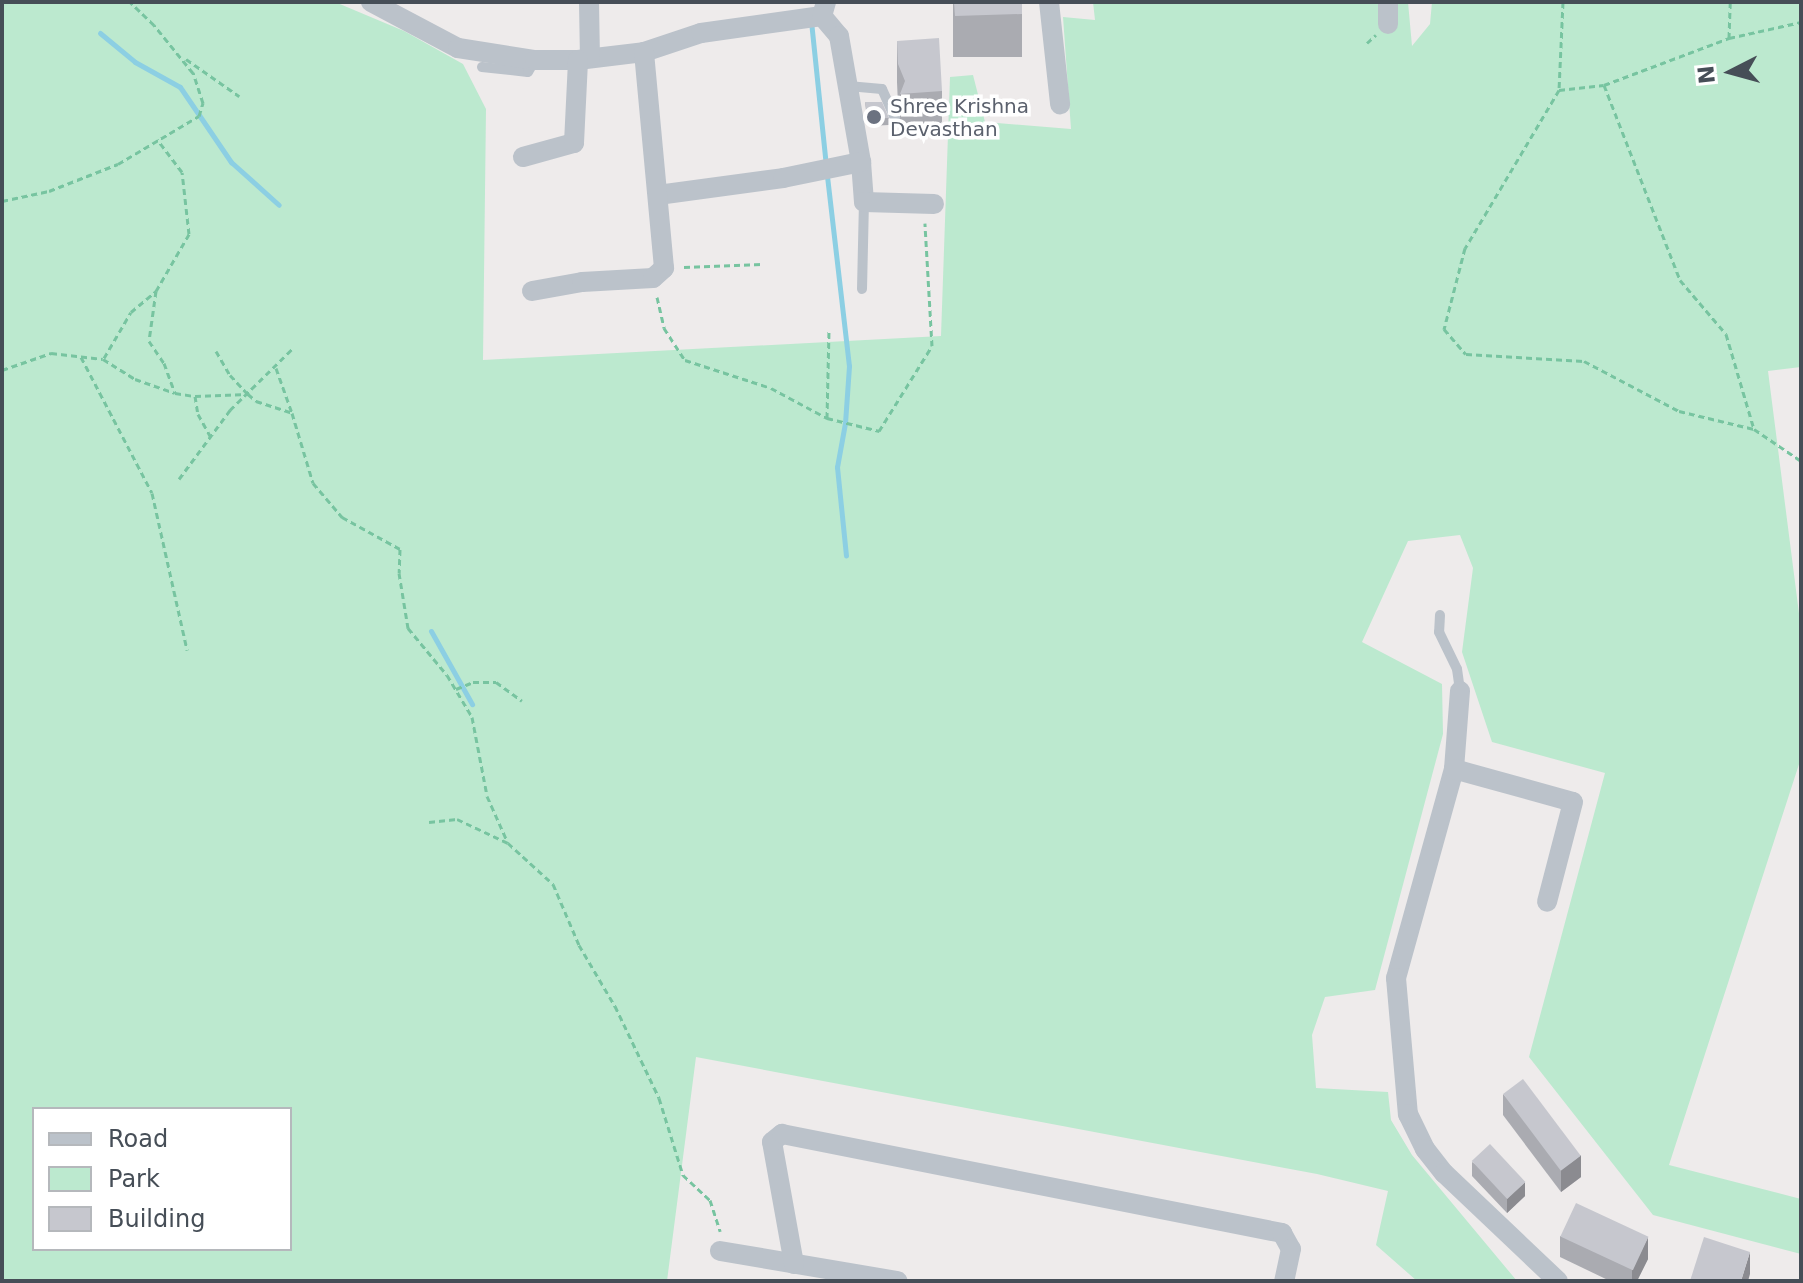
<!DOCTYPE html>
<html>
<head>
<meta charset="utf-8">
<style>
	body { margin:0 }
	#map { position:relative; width:1803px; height:1283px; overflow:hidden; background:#eeebeb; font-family:"DejaVu Sans",sans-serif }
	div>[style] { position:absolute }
	.green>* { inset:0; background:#bce9cf }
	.stream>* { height:5px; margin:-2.5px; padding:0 2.5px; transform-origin:2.5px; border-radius:2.5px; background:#8ccfe3 }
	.path>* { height:3px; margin-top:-1.5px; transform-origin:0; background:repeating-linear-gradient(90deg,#77c4a0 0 6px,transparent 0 10px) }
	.lane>* { height:10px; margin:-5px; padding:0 5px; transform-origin:5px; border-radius:5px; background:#bbc2ca }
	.street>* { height:20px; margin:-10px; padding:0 10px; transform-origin:10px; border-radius:10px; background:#bbc2ca }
	.wall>* { inset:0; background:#aaabb1; transform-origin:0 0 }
	.shaded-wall>* { inset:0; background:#8b8b90 }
	.building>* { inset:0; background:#c6c7ce; transform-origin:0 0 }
	.dots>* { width:22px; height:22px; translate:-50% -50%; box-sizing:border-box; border:4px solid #fff; border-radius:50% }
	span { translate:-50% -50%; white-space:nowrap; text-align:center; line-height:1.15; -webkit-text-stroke:7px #fff; paint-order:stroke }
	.worship-label { font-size:20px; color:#5b616d }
	.left { translate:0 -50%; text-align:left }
	.frame { position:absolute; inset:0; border:4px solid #464e57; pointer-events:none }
	.legend { position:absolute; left:32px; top:1107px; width:260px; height:144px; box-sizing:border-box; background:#fff; border:2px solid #b5b8bc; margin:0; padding:10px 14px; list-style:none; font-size:24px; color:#464e57 }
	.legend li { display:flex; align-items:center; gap:16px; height:40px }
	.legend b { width:40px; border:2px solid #b5b8bc }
	.north { position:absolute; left:1691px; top:32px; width:80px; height:80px; -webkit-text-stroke:6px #fff; paint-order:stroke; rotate:264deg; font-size:22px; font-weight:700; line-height:32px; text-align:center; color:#464e57 }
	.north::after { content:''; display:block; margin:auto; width:28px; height:36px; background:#464e57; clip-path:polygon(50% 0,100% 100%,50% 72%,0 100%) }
</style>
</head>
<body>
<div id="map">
	<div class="green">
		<div style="clip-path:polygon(evenodd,2px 2px,335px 2px,404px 31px,463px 64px,486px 109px,483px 360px,941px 336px,950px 77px,973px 75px,985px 122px,1071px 129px,1063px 17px,1095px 20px,1093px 2px,1408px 2px,1412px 46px,1430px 24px,1432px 2px,1801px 2px,1801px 367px,1768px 371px,1801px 629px,1801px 758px,1669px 1165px,1801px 1199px,1801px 1254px,1653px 1215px,1529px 1057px,1605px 773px,1492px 742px,1462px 652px,1473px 568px,1460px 535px,1408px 541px,1362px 642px,1442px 684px,1443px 734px,1375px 990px,1325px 997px,1312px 1035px,1316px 1088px,1388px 1092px,1391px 1120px,1412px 1155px,1517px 1281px,1417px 1281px,1376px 1245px,1388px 1191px,1317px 1174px,696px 1057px,667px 1281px,2px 1281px,2px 2px,34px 1109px,290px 1109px,290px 1249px,34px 1249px,34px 1109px)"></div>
	</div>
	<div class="stream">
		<div style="left:811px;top:21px;width:146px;rotate:84.1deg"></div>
		<div style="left:100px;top:33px;width:45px;rotate:39.6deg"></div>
		<div style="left:135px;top:62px;width:51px;rotate:29.1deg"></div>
		<div style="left:180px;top:87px;width:91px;rotate:55.8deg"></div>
		<div style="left:231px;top:162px;width:64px;rotate:41.9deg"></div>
		<div style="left:827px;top:176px;width:191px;rotate:83.4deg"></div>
		<div style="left:849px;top:366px;width:57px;rotate:94deg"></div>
		<div style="left:845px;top:423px;width:45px;rotate:100.3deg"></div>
		<div style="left:837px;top:467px;width:89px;rotate:84.2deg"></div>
		<div style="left:431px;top:631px;width:84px;rotate:60.7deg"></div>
	</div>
	<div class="path">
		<div style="left:1563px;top:2px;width:88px;rotate:92.6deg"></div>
		<div style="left:1559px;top:90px;width:184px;rotate:120.7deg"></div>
		<div style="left:1465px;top:248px;width:84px;rotate:104.5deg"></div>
		<div style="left:1444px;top:329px;width:33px;rotate:49deg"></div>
		<div style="left:1466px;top:354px;width:118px;rotate:3.4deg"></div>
		<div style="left:1584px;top:361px;width:107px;rotate:27.8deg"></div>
		<div style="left:1679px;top:411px;width:77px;rotate:13.5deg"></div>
		<div style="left:1754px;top:429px;width:57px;rotate:34.2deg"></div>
		<div style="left:1729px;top:38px;width:36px;rotate:-88deg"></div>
		<div style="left:1367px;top:43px;width:12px;rotate:-42deg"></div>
		<div style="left:186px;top:59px;width:65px;rotate:34.9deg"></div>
		<div style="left:1604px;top:85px;width:209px;rotate:68.7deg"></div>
		<div style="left:1680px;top:280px;width:71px;rotate:49.6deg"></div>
		<div style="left:1726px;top:334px;width:99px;rotate:73.6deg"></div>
		<div style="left:1559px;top:90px;width:45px;rotate:-6.3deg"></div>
		<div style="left:1604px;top:85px;width:134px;rotate:-20.6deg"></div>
		<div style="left:1729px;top:38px;width:74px;rotate:-12.5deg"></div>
		<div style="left:2px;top:201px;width:48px;rotate:-12deg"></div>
		<div style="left:49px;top:191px;width:74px;rotate:-21.4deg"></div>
		<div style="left:118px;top:164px;width:94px;rotate:-30.7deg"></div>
		<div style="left:199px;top:116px;width:14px;rotate:-73deg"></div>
		<div style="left:203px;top:103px;width:32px;rotate:-108deg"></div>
		<div style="left:193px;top:73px;width:62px;rotate:-129.1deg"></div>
		<div style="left:154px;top:25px;width:33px;rotate:-136deg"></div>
		<div style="left:684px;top:267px;width:78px;rotate:-2.2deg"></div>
		<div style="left:156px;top:291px;width:50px;rotate:98deg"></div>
		<div style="left:149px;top:341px;width:27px;rotate:56deg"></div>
		<div style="left:164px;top:363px;width:32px;rotate:70deg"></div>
		<div style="left:657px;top:297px;width:32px;rotate:77deg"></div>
		<div style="left:664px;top:328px;width:38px;rotate:57deg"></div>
		<div style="left:685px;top:360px;width:90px;rotate:18deg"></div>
		<div style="left:771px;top:388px;width:64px;rotate:28.2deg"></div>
		<div style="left:827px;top:418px;width:54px;rotate:14deg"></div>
		<div style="left:879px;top:431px;width:100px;rotate:-58.1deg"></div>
		<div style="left:932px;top:346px;width:123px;rotate:-93.3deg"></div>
		<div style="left:216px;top:351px;width:28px;rotate:60deg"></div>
		<div style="left:230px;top:375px;width:26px;rotate:47deg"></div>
		<div style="left:81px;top:357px;width:153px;rotate:62.4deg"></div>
		<div style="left:152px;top:493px;width:161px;rotate:77.4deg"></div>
		<div style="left:104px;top:358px;width:53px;rotate:-59.6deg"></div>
		<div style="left:131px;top:312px;width:33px;rotate:-40deg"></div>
		<div style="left:156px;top:291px;width:66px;rotate:-59.9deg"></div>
		<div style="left:189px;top:234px;width:62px;rotate:-96.4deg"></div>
		<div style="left:182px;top:172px;width:41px;rotate:-127.1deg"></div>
		<div style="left:276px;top:368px;width:48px;rotate:70.4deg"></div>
		<div style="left:2px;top:370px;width:52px;rotate:-19.1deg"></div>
		<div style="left:51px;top:353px;width:52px;rotate:6.6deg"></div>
		<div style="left:103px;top:359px;width:38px;rotate:32deg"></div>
		<div style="left:135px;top:379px;width:42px;rotate:19.3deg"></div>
		<div style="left:175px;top:393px;width:20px;rotate:9deg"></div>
		<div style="left:195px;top:396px;width:53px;rotate:-2.2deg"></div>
		<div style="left:248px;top:394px;width:11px;rotate:41deg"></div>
		<div style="left:256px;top:401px;width:38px;rotate:18deg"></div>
		<div style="left:292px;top:413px;width:73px;rotate:73.3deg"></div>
		<div style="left:313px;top:483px;width:45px;rotate:49.5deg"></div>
		<div style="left:342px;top:517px;width:66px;rotate:28.9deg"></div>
		<div style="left:400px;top:549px;width:24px;rotate:92deg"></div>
		<div style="left:399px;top:573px;width:56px;rotate:80.7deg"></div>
		<div style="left:408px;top:628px;width:61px;rotate:50.3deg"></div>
		<div style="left:447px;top:675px;width:49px;rotate:59.2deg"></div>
		<div style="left:472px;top:717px;width:80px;rotate:79.2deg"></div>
		<div style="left:487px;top:796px;width:51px;rotate:65.9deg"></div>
		<div style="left:508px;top:843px;width:61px;rotate:42.3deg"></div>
		<div style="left:553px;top:884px;width:66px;rotate:66.9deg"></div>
		<div style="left:579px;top:945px;width:71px;rotate:59.5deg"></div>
		<div style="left:615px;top:1006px;width:102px;rotate:64.4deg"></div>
		<div style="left:659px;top:1098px;width:81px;rotate:72.7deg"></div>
		<div style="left:683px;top:1175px;width:37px;rotate:43deg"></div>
		<div style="left:710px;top:1200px;width:33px;rotate:72deg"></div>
		<div style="left:195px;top:396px;width:18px;rotate:81deg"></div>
		<div style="left:198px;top:414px;width:26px;rotate:61deg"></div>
		<div style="left:827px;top:418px;width:87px;rotate:-88.7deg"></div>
		<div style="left:179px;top:479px;width:86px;rotate:-53.5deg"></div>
		<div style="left:230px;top:410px;width:87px;rotate:-44.5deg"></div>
		<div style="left:456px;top:689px;width:18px;rotate:-22deg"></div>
		<div style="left:473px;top:682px;width:23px"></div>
		<div style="left:496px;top:682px;width:32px;rotate:36deg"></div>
		<div style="left:429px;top:822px;width:28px;rotate:-6deg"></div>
		<div style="left:457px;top:819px;width:56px;rotate:25.2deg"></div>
	</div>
	<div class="lane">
		<div style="left:482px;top:67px;width:46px;rotate:6.2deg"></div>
		<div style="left:528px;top:72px;width:14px;rotate:-60deg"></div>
		<div style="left:848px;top:86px;width:34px;rotate:5deg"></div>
		<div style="left:882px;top:89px;width:36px;rotate:66deg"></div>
		<div style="left:862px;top:289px;width:87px;rotate:-88.7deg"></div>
		<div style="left:1440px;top:615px;width:17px;rotate:93deg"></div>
		<div style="left:1439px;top:632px;width:41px;rotate:64.1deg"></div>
		<div style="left:1457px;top:669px;width:22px;rotate:82deg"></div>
	</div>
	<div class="street">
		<div style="left:371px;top:2px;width:98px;rotate:27.9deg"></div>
		<div style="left:458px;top:48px;width:78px;rotate:8.9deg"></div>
		<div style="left:535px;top:60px;width:43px"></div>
		<div style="left:578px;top:60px;width:66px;rotate:-6.9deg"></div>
		<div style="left:644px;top:52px;width:60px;rotate:-18.4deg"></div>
		<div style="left:701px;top:33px;width:122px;rotate:-8deg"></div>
		<div style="left:822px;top:16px;width:15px;rotate:-74deg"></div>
		<div style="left:589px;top:2px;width:56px;rotate:89deg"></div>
		<div style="left:1049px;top:2px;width:103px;rotate:83.8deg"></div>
		<div style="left:822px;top:16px;width:26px;rotate:50deg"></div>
		<div style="left:839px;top:36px;width:128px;rotate:80.1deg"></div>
		<div style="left:861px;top:162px;width:40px;rotate:85.7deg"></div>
		<div style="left:864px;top:202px;width:70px;rotate:1.6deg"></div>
		<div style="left:1388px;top:24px;width:22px;rotate:-90deg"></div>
		<div style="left:523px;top:157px;width:53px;rotate:-15.4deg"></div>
		<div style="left:574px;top:143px;width:83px;rotate:-87.2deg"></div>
		<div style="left:658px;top:195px;width:126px;rotate:-7.7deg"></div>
		<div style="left:783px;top:178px;width:80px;rotate:-11.6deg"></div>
		<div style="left:532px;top:291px;width:51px;rotate:-10.2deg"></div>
		<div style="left:582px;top:282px;width:71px;rotate:-3.2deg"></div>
		<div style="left:653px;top:278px;width:15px;rotate:-42deg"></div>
		<div style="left:664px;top:268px;width:217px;rotate:-95.3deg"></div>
		<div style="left:1460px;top:691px;width:78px;rotate:94.4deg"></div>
		<div style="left:1454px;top:769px;width:217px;rotate:105.5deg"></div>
		<div style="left:1396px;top:978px;width:137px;rotate:85deg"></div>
		<div style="left:1408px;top:1114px;width:39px;rotate:64deg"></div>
		<div style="left:1425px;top:1149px;width:31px;rotate:52deg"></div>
		<div style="left:1444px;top:1173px;width:157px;rotate:43.5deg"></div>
		<div style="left:1454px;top:769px;width:123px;rotate:15.5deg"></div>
		<div style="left:1573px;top:802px;width:103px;rotate:104.6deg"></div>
		<div style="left:720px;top:1251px;width:180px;rotate:9.6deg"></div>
		<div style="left:794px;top:1264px;width:124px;rotate:-100.2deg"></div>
		<div style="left:772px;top:1142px;width:13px;rotate:-39deg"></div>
		<div style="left:782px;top:1134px;width:510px;rotate:11.2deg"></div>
		<div style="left:1282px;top:1233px;width:18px;rotate:61deg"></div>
		<div style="left:1291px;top:1249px;width:33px;rotate:102deg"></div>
	</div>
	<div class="wall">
		<div style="left:953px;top:2px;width:69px;height:55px"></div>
		<div style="clip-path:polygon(897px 41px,942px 91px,942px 132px,900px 135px,900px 110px,898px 105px,897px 82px)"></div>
		<div style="clip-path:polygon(865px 102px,889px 118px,889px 125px,868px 126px)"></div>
		<div style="clip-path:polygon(1503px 1094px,1581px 1177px,1561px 1192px,1503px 1115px)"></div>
		<div style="clip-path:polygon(1472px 1162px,1525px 1196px,1507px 1213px,1472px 1176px)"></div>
		<div style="clip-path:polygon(1560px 1236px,1648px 1259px,1637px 1281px,1610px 1281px,1560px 1257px)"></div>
	</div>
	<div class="shaded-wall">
		<div style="clip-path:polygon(1581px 1155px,1581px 1177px,1561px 1192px,1561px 1170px)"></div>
		<div style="clip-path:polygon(1525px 1182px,1525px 1196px,1507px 1213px,1507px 1199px)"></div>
		<div style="clip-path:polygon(1648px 1237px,1648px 1259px,1637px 1281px,1632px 1281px,1632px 1270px)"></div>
		<div style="clip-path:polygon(1750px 1252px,1750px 1274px,1748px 1281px,1741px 1281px)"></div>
	</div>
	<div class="building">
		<div style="clip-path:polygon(954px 2px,1022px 2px,1022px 14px,955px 16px)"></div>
		<div style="clip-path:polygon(939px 38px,942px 91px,900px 94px,905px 81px,898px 64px,897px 41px)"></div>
		<div style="clip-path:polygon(865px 102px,882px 102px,889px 118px,868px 119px)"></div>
		<div style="left:1523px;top:1079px;width:96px;height:25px;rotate:53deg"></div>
		<div style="left:1490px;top:1144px;width:52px;height:25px;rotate:47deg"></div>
		<div style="left:1576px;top:1203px;width:80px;height:37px;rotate:25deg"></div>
		<div style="clip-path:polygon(1704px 1237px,1750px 1252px,1741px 1281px,1690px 1281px)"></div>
	</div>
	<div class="dots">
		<div style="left:874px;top:117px;background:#6b7280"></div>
	</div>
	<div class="worship-label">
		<span class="left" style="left:890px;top:118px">Shree Krishna<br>Devasthan</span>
	</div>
	<div class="frame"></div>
	<ul class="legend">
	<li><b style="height:10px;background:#bbc2ca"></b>Road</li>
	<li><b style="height:22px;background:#bce9cf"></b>Park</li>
	<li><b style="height:22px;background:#c6c7ce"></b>Building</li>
	</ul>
	<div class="north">N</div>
</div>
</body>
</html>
